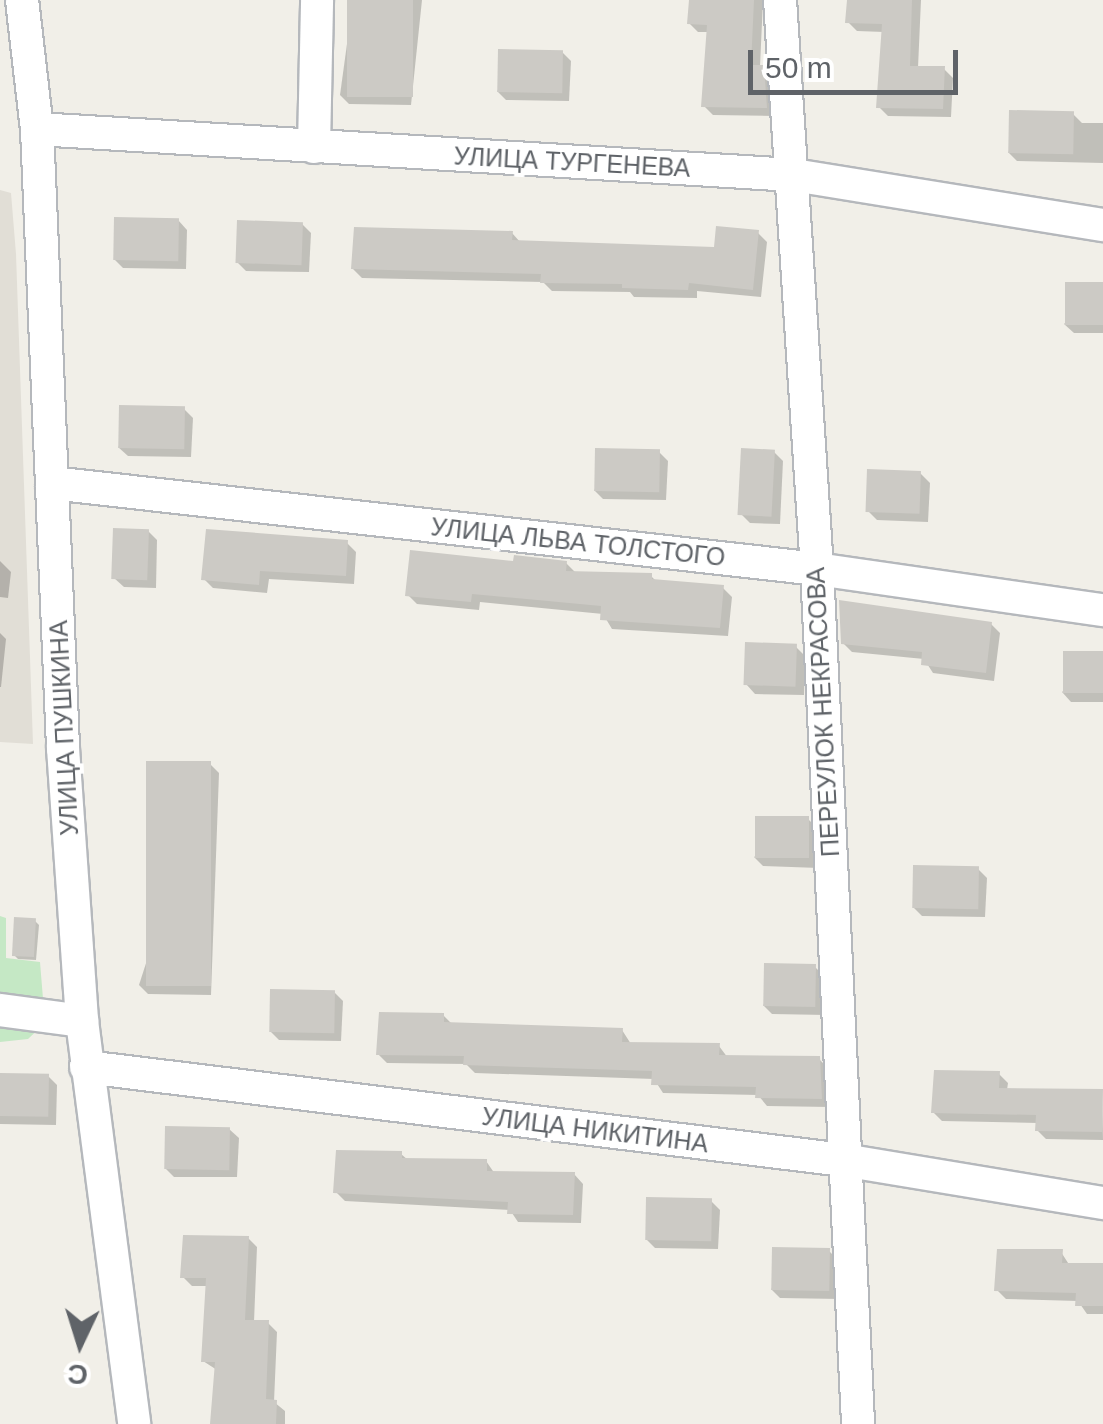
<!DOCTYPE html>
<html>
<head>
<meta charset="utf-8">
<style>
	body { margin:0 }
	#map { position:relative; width:1103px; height:1424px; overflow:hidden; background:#f1efe8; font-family:Arial,sans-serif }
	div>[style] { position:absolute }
	.education>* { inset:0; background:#e1ded6 }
	.green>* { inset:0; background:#c5e8c5 }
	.shadow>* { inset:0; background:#0003 }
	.building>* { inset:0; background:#cccac5; transform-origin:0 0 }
	.roads { filter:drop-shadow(2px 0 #b5b8bc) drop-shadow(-2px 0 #b5b8bc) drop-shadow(0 2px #b5b8bc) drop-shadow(0 -2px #b5b8bc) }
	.minor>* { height:32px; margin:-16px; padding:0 16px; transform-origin:16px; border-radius:16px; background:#fff }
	span { translate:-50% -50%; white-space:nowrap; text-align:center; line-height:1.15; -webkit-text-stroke:8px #fff; paint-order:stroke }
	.street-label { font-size:25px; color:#5f6368 }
	.north { position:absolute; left:30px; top:1294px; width:100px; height:100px; -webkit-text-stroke:8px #fff; paint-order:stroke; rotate:184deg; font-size:28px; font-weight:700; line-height:40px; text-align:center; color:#5f6368 }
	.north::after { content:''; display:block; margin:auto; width:35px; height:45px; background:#5f6368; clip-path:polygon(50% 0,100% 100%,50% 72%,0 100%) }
	.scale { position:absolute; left:748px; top:50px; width:210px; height:45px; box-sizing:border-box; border:5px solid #5f6368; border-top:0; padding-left:12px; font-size:30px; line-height:35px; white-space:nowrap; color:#5f6368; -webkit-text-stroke:8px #fff; paint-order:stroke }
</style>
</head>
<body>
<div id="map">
	<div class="education">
		<div style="clip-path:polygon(0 190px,11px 193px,16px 254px,33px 744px,0 742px)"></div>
	</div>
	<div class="green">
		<div style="clip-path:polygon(0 916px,6px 918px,6px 958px,40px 962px,45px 1023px,28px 1039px,0 1042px)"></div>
	</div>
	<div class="shadow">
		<div style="clip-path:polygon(353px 0,422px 0,411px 105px,349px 104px,340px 95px)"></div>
		<div style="clip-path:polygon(691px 0,763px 0,760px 67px,772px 76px,775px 116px,713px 115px,704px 106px,709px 32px,698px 32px,689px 23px)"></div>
		<div style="clip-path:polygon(849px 0,921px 0,918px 68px,944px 69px,953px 78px,951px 117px,888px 116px,879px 107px,884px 32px,857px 31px,848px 22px)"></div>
		<div style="clip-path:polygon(562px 52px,571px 61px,569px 101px,506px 100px,497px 91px)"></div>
		<div style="clip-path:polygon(1073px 114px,1082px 123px,1103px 123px,1103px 163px,1017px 161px,1008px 152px)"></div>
		<div style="clip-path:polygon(178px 220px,187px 230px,186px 269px,123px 268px,114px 259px)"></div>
		<div style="clip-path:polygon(302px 224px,311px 233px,309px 272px,246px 271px,237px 262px)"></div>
		<div style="clip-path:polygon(512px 233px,521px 243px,716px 250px,758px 233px,767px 242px,761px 297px,697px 291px,697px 298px,634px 297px,630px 292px,552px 291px,543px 282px,362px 278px,353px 269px)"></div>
		<div style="clip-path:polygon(1103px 285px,1103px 333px,1074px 333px,1064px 324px)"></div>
		<div style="clip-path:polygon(184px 409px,193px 418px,191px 457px,128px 456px,118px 447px)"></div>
		<div style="clip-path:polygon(659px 452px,668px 461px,666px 500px,603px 499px,594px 490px)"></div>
		<div style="clip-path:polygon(774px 452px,783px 461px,780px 524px,750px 523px,741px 514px)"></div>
		<div style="clip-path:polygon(920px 473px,930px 483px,928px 522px,877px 520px,868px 511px)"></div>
		<div style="clip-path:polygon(148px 531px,157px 540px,156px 588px,124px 587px,114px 578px)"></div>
		<div style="clip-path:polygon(347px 543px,356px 552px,354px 584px,269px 579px,267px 593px,213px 588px,204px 579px)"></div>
		<div style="clip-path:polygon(0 561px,11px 572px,8px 598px,0 597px)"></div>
		<div style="clip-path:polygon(515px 563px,566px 563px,576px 573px,651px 576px,657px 582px,723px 588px,732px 597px,728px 636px,612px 629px,603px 614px,480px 602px,479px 610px,417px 604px,408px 595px)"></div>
		<div style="clip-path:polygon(991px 624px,1000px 633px,994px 681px,933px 673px,924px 659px,852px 652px,843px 643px)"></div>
		<div style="clip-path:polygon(0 633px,6px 639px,1px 687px,0 687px)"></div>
		<div style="clip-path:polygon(796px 647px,805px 656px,804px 695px,755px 694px,746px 684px)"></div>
		<div style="clip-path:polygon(1103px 654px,1103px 702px,1071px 702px,1062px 692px)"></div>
		<div style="clip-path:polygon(210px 764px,219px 773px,211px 995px,148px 994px,139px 985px)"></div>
		<div style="clip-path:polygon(808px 819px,817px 828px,819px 868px,763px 866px,754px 857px)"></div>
		<div style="clip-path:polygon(978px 869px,987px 878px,985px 917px,922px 916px,913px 907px)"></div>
		<div style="clip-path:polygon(35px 921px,39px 925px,36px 960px,18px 959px,14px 955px)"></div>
		<div style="clip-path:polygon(815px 967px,824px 976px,826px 1015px,772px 1014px,763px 1005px)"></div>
		<div style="clip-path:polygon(334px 992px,343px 1001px,341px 1041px,279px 1040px,270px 1031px)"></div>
		<div style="clip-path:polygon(443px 1015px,453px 1025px,622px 1030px,631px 1044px,719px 1046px,728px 1058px,819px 1059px,828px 1068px,830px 1107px,767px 1106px,758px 1095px,663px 1093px,654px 1079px,475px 1073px,466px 1064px,387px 1063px,378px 1054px)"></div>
		<div style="clip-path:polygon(999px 1074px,1008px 1083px,1007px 1090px,1102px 1092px,1103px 1140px,1046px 1139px,1037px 1130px,1038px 1123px,942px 1121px,933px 1112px)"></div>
		<div style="clip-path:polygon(0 1076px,48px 1076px,57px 1085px,56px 1125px,0 1124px)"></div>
		<div style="clip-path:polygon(229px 1129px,239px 1138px,237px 1177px,174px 1177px,165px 1168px)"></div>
		<div style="clip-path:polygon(401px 1154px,408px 1160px,486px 1161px,495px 1174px,574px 1174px,583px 1184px,581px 1223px,518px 1222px,510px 1210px,345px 1201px,336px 1192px)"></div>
		<div style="clip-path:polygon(711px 1201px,720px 1210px,718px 1249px,655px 1248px,646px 1239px)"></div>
		<div style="clip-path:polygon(248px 1238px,257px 1247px,254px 1322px,268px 1323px,277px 1332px,274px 1402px,285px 1411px,285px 1424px,213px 1424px,217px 1370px,203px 1361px,208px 1286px,192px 1286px,183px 1277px)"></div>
		<div style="clip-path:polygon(828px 1250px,838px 1260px,840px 1299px,780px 1298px,771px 1289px)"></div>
		<div style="clip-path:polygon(1061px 1252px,1070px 1266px,1103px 1266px,1103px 1314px,1087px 1314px,1078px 1301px,1006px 1299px,997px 1290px)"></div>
	</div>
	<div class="building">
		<div style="left:347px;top:0;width:66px;height:97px"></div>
		<div style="clip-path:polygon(689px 0,754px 0,751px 65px,764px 65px,767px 108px,701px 107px,707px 25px,687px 24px)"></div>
		<div style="clip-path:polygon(847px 0,912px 0,910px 66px,945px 66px,943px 109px,876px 108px,882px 24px,845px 23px)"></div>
		<div style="left:498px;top:49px;width:65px;height:43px;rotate:1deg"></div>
		<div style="left:1009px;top:110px;width:65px;height:43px;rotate:1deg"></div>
		<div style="left:114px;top:217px;width:65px;height:43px;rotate:1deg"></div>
		<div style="left:237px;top:220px;width:66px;height:43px;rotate:2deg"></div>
		<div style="clip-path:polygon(716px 226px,759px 230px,753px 290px,689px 283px,688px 290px,622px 288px,622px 284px,540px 283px,541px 274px,351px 269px,354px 227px,513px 231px,512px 240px,714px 247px)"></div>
		<div style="left:1065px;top:282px;width:38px;height:43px"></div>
		<div style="left:119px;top:405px;width:66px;height:43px;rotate:1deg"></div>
		<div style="left:595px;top:448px;width:65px;height:43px;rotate:1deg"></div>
		<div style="left:741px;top:448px;width:34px;height:67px;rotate:3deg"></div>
		<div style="left:867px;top:469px;width:54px;height:43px;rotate:2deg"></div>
		<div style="left:113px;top:528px;width:36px;height:51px;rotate:2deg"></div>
		<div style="clip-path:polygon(206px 529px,348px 540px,346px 576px,260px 571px,259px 585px,201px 580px)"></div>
		<div style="clip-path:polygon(410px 550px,513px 561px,514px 555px,567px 561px,566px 571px,652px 573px,652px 579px,724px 585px,720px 628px,600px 620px,601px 606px,472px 594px,471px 602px,405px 596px)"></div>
		<div style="clip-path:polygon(839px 600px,992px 622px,986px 673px,921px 665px,922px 652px,841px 644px)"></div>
		<div style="left:745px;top:642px;width:52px;height:43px;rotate:2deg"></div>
		<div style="left:1063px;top:651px;width:40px;height:42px"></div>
		<div style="left:146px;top:761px;width:65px;height:225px"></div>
		<div style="left:755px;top:816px;width:54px;height:42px"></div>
		<div style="left:913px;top:865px;width:66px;height:43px;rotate:1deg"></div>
		<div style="left:14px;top:917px;width:22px;height:39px;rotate:3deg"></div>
		<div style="left:764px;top:963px;width:52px;height:43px;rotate:1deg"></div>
		<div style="left:270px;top:989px;width:65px;height:43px;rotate:1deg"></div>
		<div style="clip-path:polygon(379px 1012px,444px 1013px,444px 1022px,623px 1028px,622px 1042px,720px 1043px,719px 1055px,820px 1056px,822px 1099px,755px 1098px,756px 1087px,651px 1085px,652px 1071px,463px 1065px,464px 1056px,376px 1055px)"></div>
		<div style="clip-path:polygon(934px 1070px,1000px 1071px,999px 1088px,1103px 1089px,1102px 1132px,1035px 1131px,1036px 1115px,931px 1113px)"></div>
		<div style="left:0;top:1073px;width:49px;height:43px;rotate:1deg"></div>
		<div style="left:165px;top:1126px;width:65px;height:43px;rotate:1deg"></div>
		<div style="clip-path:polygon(336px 1150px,402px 1151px,402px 1158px,487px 1159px,487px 1171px,575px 1172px,573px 1215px,507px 1214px,508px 1202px,333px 1193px)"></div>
		<div style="left:646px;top:1197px;width:66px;height:43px;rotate:1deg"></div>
		<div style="clip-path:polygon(183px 1235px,249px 1236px,245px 1320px,269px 1320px,266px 1399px,277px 1400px,276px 1424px,210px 1424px,215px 1362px,201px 1362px,206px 1278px,180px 1278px)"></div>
		<div style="left:772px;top:1247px;width:58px;height:43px;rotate:1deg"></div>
		<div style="clip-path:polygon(997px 1249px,1063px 1249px,1062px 1263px,1103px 1263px,1103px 1306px,1075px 1306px,1076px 1293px,994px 1291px)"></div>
	</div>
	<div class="roads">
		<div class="minor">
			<div style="left:22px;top:0;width:130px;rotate:83.4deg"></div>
			<div style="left:37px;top:129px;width:620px;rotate:87.59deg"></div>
			<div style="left:63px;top:748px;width:274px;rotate:86deg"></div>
			<div style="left:82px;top:1021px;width:406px;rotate:82.6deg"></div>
			<div style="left:780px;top:0;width:570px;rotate:86.28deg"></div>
			<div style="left:817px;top:569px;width:856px;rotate:87.25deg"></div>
			<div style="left:37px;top:129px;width:758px;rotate:3.48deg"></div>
			<div style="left:794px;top:175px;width:313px;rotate:9.2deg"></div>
			<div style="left:314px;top:147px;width:147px;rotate:-88.8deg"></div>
			<div style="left:52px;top:483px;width:770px;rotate:6.41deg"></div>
			<div style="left:817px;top:569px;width:289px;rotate:8.2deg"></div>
			<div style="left:0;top:1010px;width:83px;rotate:7.6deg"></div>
			<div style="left:86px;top:1067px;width:763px;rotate:7deg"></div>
			<div style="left:843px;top:1160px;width:264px;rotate:9.4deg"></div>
		</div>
	</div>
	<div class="street-label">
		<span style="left:572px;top:162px;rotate:3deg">УЛИЦА ТУРГЕНЕВА</span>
		<span style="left:578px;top:542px;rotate:6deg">УЛИЦА ЛЬВА ТОЛСТОГО</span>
		<span style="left:823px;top:712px;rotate:-93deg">ПЕРЕУЛОК НЕКРАСОВА</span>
		<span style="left:64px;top:728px;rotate:-93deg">УЛИЦА ПУШКИНА</span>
		<span style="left:595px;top:1130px;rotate:7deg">УЛИЦА НИКИТИНА</span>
	</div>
	<div class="north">С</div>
	<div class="scale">50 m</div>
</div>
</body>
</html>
